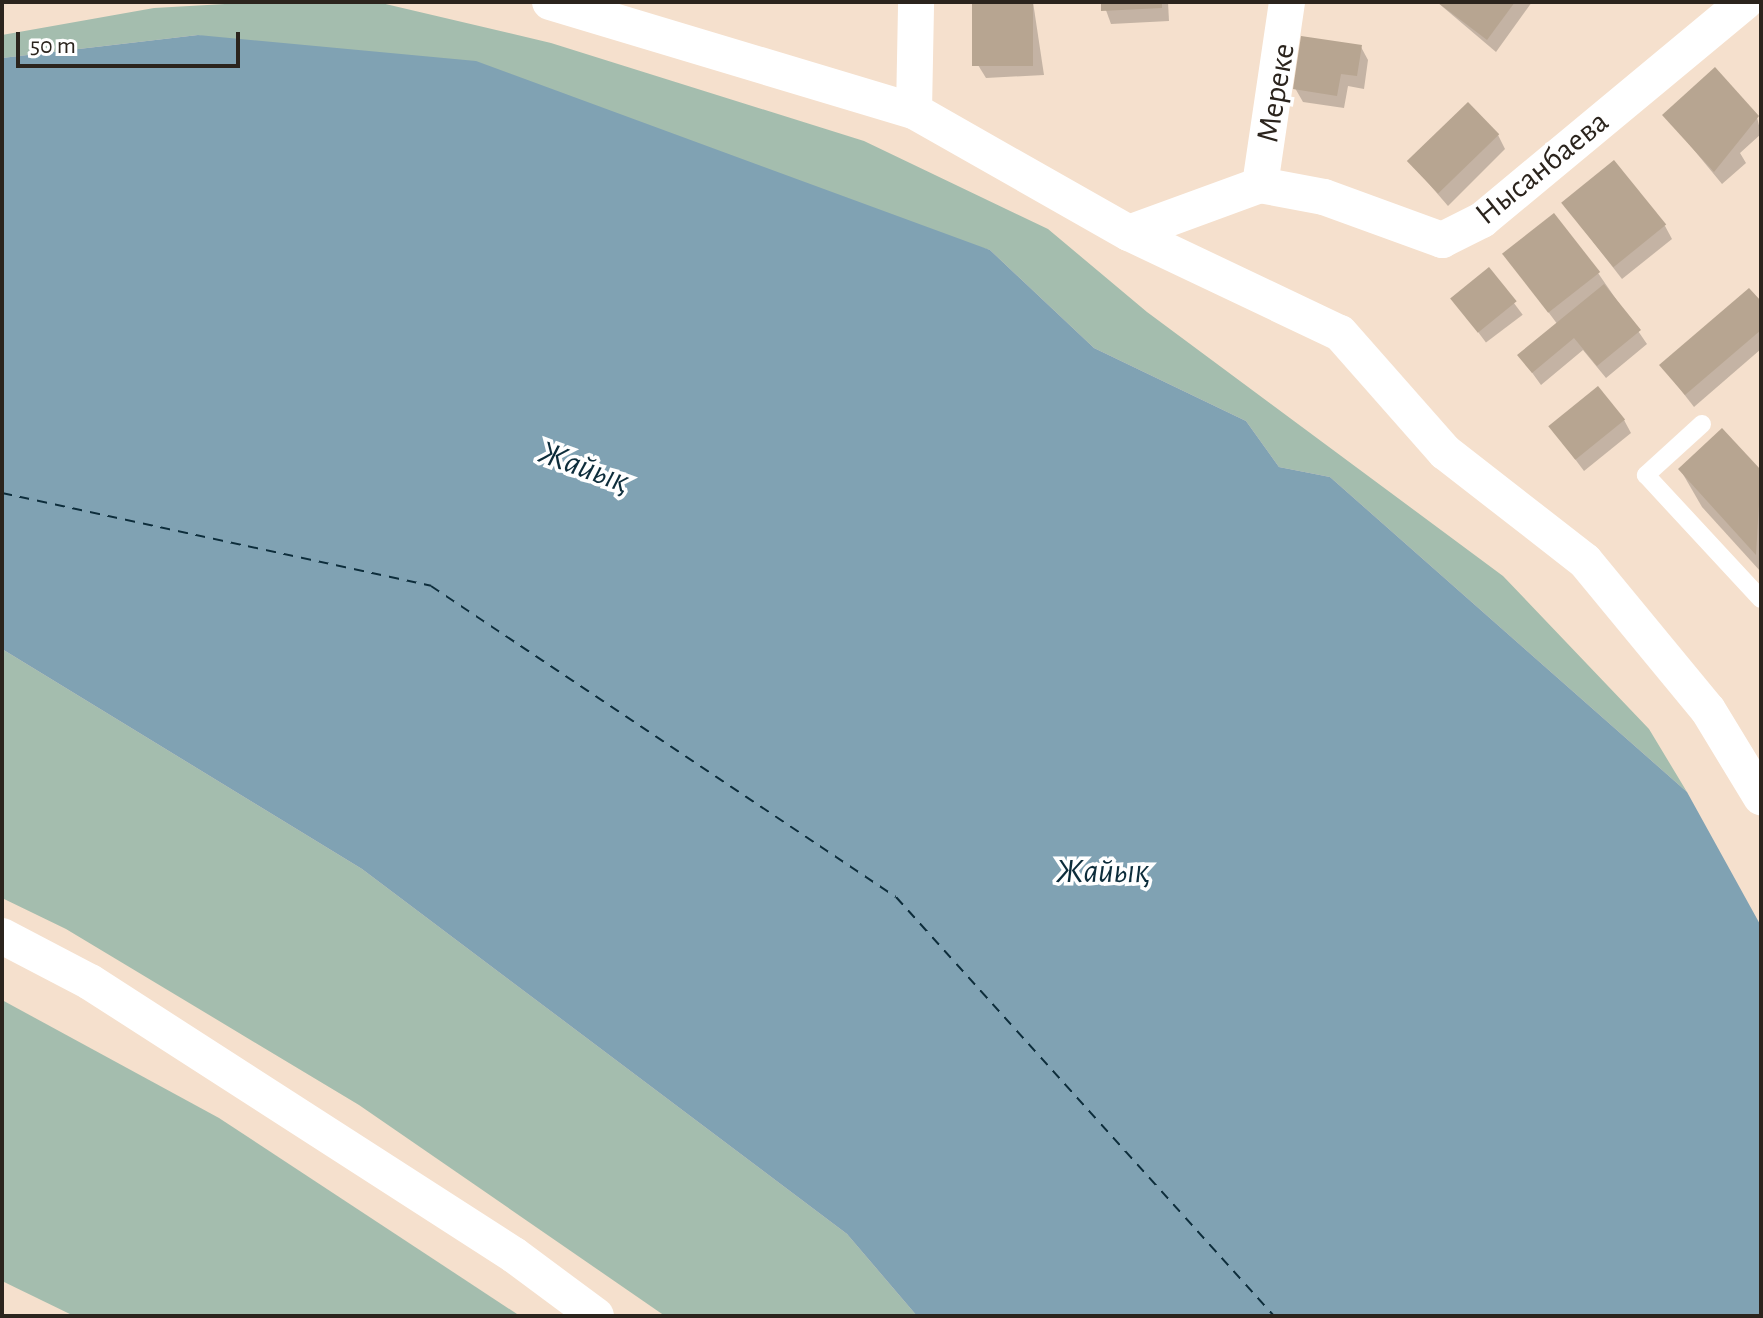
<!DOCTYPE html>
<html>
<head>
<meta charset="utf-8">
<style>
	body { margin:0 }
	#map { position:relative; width:1763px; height:1318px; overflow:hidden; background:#f5e0cd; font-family:"Alegreya Sans",sans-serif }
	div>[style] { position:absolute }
	.green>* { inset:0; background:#a4bdae }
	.water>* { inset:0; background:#80a2b3 }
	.shadow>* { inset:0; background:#0003; transform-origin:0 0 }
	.ferry>* { height:2px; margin-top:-1px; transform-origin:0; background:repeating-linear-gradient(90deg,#0d2d3b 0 10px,transparent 0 18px) }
	.building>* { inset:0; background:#b7a591; transform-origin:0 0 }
	.lane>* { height:18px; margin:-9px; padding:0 9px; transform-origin:9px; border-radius:9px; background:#fff }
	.street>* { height:36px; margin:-18px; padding:0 18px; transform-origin:18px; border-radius:18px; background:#fff }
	span { translate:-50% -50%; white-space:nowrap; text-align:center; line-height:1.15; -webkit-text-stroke:7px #fff; paint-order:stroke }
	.street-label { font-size:32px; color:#2b241d }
	.water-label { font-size:34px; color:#0d2d3b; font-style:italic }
	.frame { position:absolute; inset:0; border:4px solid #2b241d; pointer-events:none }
	.scale { position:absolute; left:16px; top:32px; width:224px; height:36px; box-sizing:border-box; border:4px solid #2b241d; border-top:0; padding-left:10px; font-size:24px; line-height:28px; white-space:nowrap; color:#2b241d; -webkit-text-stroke:6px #fff; paint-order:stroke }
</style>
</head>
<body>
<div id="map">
	<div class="green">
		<div style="clip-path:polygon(262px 2px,377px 2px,551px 43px,864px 141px,1048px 229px,1147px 312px,1503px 576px,1649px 729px,1687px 792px,1330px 477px,1279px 467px,1246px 421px,1094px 348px,990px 250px,198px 35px,2px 58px,2px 35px,154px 8px)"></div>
		<div style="clip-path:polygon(2px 649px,362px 869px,847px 1234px,917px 1316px,665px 1316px,359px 1105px,66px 929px,2px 898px)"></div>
		<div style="clip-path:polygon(2px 1000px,219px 1118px,520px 1316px,74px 1316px,2px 1281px)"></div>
	</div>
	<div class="water">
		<div style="clip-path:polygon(198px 35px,476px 61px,990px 250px,1094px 348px,1246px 421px,1279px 467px,1330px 477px,1687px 792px,1761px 926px,1761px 1316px,917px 1316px,847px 1234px,362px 869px,2px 649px,2px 58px)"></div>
	</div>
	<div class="shadow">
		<div style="clip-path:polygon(988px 2px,1033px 2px,1044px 75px,986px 78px,978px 65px)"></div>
		<div style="clip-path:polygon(1103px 2px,1168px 2px,1169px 21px,1111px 24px)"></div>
		<div style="clip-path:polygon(1437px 2px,1532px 2px,1496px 52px)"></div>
		<div style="clip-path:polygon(1361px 47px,1368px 60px,1364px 89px,1348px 86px,1344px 108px,1303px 102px,1295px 88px)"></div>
		<div style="clip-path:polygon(1665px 115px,1757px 117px,1761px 134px,1740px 153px,1746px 163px,1722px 184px)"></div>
		<div style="clip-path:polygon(1498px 135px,1505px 149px,1448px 206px,1410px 162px)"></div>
		<div style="clip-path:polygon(1563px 203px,1665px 226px,1672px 239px,1622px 279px)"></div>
		<div style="clip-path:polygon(1505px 254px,1598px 273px,1647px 344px,1606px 378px,1583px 350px,1541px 385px,1520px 356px,1558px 325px)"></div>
		<div style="left:1489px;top:270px;width:56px;height:46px;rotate:53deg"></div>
		<div style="clip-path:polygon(1761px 304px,1761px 349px,1694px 407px,1662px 366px)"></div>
		<div style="clip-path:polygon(1624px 420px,1631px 433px,1584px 471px,1551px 427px)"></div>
		<div style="clip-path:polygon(1722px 431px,1761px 473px,1761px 572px,1702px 507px,1680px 469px)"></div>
	</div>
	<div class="ferry">
		<div style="left:2px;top:493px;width:439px;rotate:12.2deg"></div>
		<div style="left:431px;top:586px;width:559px;rotate:33.78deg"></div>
		<div style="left:896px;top:897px;width:564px;rotate:47.94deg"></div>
	</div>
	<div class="building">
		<div style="left:972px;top:2px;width:61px;height:64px"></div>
		<div style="clip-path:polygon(1101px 2px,1162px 2px,1162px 8px,1101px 11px)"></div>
		<div style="clip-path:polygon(1437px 2px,1515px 2px,1487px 40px)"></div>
		<div style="clip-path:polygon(1301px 36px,1362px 45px,1357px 76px,1341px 74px,1337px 96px,1293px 89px)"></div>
		<div style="clip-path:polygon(1715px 67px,1759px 116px,1714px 172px,1662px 115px)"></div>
		<div style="left:1468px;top:102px;width:45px;height:85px;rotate:46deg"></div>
		<div style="left:1614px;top:160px;width:83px;height:68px;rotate:51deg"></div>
		<div style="left:1554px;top:213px;width:75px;height:66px;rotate:52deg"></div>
		<div style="left:1489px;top:267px;width:44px;height:50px;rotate:51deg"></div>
		<div style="clip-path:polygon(1604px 284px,1641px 330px,1597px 366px,1574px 338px,1532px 373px,1517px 355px)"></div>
		<div style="clip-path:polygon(1749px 288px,1761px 301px,1761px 330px,1685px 395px,1659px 365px)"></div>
		<div style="left:1598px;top:386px;width:43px;height:64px;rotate:51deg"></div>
		<div style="clip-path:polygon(1722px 428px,1761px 470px,1756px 555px,1678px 469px)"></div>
	</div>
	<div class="lane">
		<div style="left:1702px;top:424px;width:76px;rotate:137.7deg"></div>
		<div style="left:1646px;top:475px;width:169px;rotate:47.2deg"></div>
	</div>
	<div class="street">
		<div style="left:550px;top:2px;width:380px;rotate:16.7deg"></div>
		<div style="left:914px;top:111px;width:247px;rotate:29.6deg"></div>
		<div style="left:1129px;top:233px;width:233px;rotate:25.4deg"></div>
		<div style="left:1340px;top:333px;width:159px;rotate:48.6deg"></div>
		<div style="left:1445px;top:452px;width:177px;rotate:37.9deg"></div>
		<div style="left:1585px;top:561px;width:193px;rotate:50.5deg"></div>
		<div style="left:1708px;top:710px;width:102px;rotate:58.7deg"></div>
		<div style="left:914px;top:111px;width:109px;rotate:-88.9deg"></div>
		<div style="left:1260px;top:185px;width:185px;rotate:-81.6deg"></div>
		<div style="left:1129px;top:233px;width:140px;rotate:-20.1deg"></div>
		<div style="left:1260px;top:185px;width:65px;rotate:10.6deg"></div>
		<div style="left:1324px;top:197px;width:126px;rotate:20deg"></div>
		<div style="left:1442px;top:240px;width:45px;rotate:-26.6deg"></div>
		<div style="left:1482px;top:220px;width:342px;rotate:-39.7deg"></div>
		<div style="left:2px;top:936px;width:99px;rotate:27.6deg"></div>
		<div style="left:90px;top:982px;width:504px;rotate:32.78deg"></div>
		<div style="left:514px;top:1255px;width:102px;rotate:36.6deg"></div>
	</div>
	<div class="street-label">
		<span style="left:1276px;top:93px;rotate:-80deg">Мереке</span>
		<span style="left:1542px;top:168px;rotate:-39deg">Нысанбаева</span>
	</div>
	<div class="water-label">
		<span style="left:584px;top:468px;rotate:20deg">Жайық</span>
		<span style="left:1103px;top:873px">Жайық</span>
	</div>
	<div class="frame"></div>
	<div class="scale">50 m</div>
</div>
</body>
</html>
